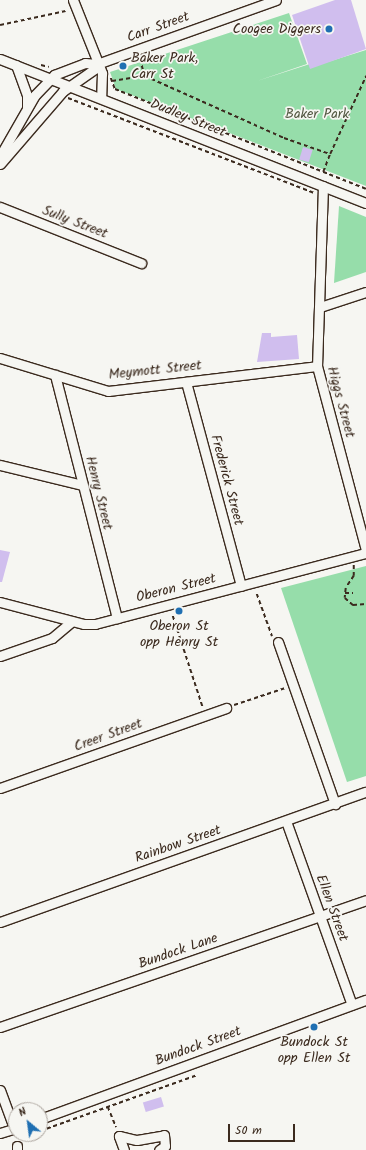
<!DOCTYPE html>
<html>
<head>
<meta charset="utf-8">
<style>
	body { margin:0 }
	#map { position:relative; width:366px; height:1150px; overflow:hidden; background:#f6f6f2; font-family:Kalam,sans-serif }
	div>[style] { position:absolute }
	.green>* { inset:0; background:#96ddaa }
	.building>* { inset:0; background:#d0beee; transform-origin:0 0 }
	.path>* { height:1.5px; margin-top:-0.75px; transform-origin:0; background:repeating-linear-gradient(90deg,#3b2a1e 0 4px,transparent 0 7px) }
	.roads { filter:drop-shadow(1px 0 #3b2a1e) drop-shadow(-1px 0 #3b2a1e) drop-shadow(0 1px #3b2a1e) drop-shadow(0 -1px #3b2a1e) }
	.minor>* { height:9px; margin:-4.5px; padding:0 4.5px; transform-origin:4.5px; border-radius:4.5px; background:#f6f6f2 }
	.dots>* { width:11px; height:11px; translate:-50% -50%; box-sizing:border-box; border:2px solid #f6f6f2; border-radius:50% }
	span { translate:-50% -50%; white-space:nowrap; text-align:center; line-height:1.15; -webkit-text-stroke:3.5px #f6f6f2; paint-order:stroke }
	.street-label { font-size:14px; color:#3b2a1e }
	.poi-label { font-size:14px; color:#3b2a1e }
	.right { translate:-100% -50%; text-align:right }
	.left { translate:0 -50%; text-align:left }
	.park-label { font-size:14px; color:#525741 }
	.north { position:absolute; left:8px; top:1102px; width:40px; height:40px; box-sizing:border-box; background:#f6f6f2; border:1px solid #aba49d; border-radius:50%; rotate:331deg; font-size:11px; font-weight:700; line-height:16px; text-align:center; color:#3b2a1e }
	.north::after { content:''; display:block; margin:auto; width:14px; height:18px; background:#1f6fb2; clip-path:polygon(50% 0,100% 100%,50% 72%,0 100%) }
	.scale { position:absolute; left:228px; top:1124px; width:67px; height:18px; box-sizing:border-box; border:2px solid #3b2a1e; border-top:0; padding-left:5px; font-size:12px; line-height:14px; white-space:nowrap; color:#3b2a1e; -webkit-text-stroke:3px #f6f6f2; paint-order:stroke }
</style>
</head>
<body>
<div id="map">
	<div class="green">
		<div style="clip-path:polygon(289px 13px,307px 64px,257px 81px,316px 62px,318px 65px,366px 50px,366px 186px,116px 89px,110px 72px)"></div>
		<div style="clip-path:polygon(339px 206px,366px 217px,366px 272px,334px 283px)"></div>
		<div style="clip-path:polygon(366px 566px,366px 776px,347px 782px,281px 588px)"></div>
	</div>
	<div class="building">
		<div style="clip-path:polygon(335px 0,351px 0,366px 49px,310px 69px,292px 15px)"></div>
		<div style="left:303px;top:147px;width:10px;height:13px;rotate:17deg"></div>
		<div style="clip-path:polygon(262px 333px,271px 333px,271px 337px,297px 335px,299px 359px,257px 362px)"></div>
		<div style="clip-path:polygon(0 550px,10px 552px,2px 582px,0 582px)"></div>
		<div style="left:161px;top:1097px;width:10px;height:19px;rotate:73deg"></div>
	</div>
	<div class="path">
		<div style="left:0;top:25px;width:67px;rotate:-12deg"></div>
		<div style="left:140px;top:59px;width:18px;rotate:74deg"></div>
		<div style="left:41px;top:65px;width:8px;rotate:14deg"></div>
		<div style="left:111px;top:78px;width:12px;rotate:70deg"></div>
		<div style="left:115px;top:89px;width:270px;rotate:21.7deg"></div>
		<div style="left:112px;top:81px;width:33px;rotate:-9deg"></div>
		<div style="left:145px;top:76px;width:152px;rotate:24deg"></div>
		<div style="left:284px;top:138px;width:49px;rotate:19.2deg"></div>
		<div style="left:330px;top:154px;width:86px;rotate:-65.2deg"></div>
		<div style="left:68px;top:98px;width:264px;rotate:21.1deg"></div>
		<div style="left:323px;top:172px;width:19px;rotate:-69deg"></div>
		<div style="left:354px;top:565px;width:11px;rotate:90deg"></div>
		<div style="left:354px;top:576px;width:14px;rotate:124deg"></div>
		<div style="left:346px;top:588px;width:10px;rotate:96deg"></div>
		<div style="left:345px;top:598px;width:11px;rotate:41deg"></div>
		<div style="left:353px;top:605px;width:13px;rotate:-4deg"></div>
		<div style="left:345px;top:593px;width:8px"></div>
		<div style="left:257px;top:594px;width:45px;rotate:70.3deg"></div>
		<div style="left:173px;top:616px;width:97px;rotate:71.9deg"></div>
		<div style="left:234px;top:705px;width:54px;rotate:-18.4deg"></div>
		<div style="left:108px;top:1107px;width:22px;rotate:68deg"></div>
		<div style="left:40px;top:1131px;width:167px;rotate:-19.6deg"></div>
		<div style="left:20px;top:1138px;width:13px;rotate:-18deg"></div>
	</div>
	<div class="roads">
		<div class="minor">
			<div style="left:73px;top:0;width:79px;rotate:68.3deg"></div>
			<div style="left:102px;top:73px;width:25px;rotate:92deg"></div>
			<div style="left:0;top:59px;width:393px;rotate:21.5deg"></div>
			<div style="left:16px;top:65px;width:33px;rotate:70deg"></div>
			<div style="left:27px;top:96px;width:12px;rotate:90deg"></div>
			<div style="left:0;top:156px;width:70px;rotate:-60.2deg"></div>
			<div style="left:35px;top:95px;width:28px;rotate:-46deg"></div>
			<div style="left:54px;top:75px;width:33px;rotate:-21deg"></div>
			<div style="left:85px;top:63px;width:12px;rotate:5deg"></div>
			<div style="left:97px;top:64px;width:190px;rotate:-19.7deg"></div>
			<div style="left:0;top:164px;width:96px;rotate:-49.2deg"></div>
			<div style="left:63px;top:91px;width:38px;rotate:-35deg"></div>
			<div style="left:94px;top:69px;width:6px;rotate:-59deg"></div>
			<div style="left:323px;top:186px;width:180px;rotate:91.9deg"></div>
			<div style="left:317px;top:366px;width:190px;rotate:75.1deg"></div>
			<div style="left:0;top:207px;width:152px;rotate:21.7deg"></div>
			<div style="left:320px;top:307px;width:48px;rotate:-18.1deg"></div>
			<div style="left:0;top:358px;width:113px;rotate:17deg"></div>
			<div style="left:108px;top:391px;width:210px;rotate:-6.8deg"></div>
			<div style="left:55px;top:375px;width:251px;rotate:75.7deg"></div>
			<div style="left:186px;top:382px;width:211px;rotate:74.9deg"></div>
			<div style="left:0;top:465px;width:84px;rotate:13.7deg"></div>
			<div style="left:0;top:602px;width:87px;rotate:14.7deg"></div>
			<div style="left:84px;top:624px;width:11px"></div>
			<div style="left:95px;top:624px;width:280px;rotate:-14.7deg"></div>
			<div style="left:278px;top:642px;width:172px;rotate:70.6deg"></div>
			<div style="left:0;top:656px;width:55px;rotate:-19.1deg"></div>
			<div style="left:52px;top:638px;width:26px;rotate:-40deg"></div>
			<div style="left:0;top:788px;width:240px;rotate:-19.5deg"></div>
			<div style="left:286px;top:821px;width:195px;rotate:70.3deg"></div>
			<div style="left:0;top:922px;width:388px;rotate:-19.6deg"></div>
			<div style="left:0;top:1027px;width:387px;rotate:-19.1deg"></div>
			<div style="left:0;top:1090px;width:40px;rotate:69.8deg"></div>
			<div style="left:40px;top:1119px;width:347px;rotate:-20.1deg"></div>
			<div style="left:0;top:1133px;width:17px;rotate:-17deg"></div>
			<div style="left:17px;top:1146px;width:4px;rotate:90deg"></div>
			<div style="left:124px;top:1150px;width:15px;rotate:-110deg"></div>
			<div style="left:119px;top:1136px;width:18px;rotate:13deg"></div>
			<div style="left:137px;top:1140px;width:27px;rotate:-10deg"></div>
			<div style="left:164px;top:1135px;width:11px;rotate:85deg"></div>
			<div style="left:165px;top:1146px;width:7px;rotate:146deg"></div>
		</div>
	</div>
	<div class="dots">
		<div style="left:329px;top:29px;background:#1f6fb2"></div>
		<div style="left:123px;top:66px;background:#1f6fb2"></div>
		<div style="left:179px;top:611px;background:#1f6fb2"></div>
		<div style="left:314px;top:1027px;background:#1f6fb2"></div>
	</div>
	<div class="street-label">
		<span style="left:158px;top:27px;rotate:-20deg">Carr Street</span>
		<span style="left:188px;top:118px;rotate:22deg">Dudley Street</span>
		<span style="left:75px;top:222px;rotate:21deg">Sully Street</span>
		<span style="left:155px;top:370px;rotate:-6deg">Meymott Street</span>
		<span style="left:341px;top:402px;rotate:75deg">Higgs Street</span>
		<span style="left:227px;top:480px;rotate:75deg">Frederick Street</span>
		<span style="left:99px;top:493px;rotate:76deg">Henry Street</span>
		<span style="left:176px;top:588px;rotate:-14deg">Oberon Street</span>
		<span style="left:108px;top:735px;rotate:-20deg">Creer Street</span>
		<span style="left:178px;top:844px;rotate:-19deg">Rainbow Street</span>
		<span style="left:332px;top:908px;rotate:70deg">Ellen Street</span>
		<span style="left:178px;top:951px;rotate:-19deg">Bundock Lane</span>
		<span style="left:198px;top:1046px;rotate:-20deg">Bundock Street</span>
	</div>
	<div class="poi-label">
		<span class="right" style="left:321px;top:29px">Coogee Diggers</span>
		<span class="left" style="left:131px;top:66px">Baker Park,<br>Carr St</span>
		<span style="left:179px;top:634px">Oberon St<br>opp Henry St</span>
		<span style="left:314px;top:1050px">Bundock St<br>opp Ellen St</span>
	</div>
	<div class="park-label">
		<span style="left:317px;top:114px">Baker Park</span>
	</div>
	<div class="north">N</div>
	<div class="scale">50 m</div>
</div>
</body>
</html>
